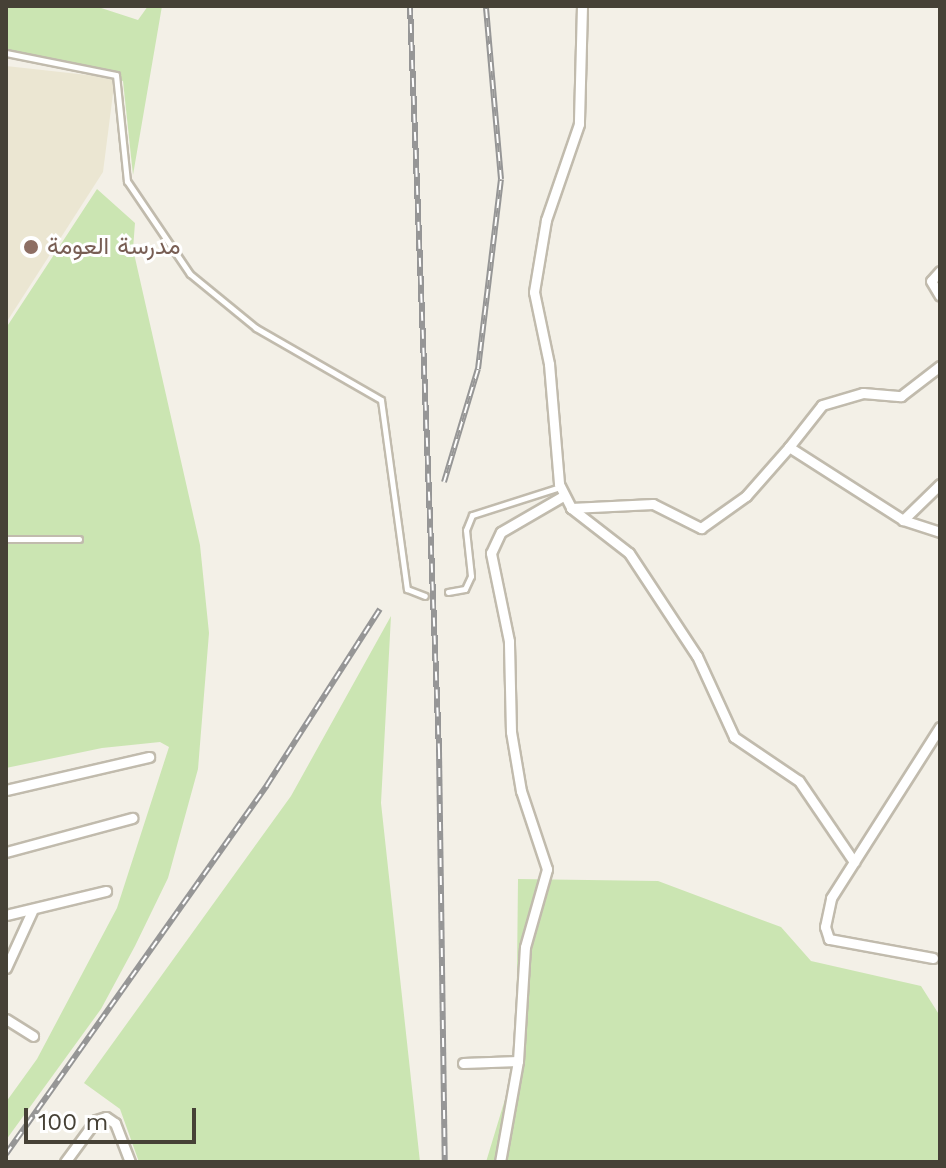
<!DOCTYPE html>
<html>
<head>
<meta charset="utf-8">
<style>
	body { margin:0 }
	#map { position:relative; width:946px; height:1168px; overflow:hidden; background:#f3f0e7; font-family:"Work Sans",Vazirmatn,sans-serif }
	div>[style] { position:absolute }
	.education>* { inset:0; background:#ebe6d2 }
	.green>* { inset:0; background:#cbe5b2 }
	.roads { filter:drop-shadow(2px 0 #c1bbad) drop-shadow(-2px 0 #c1bbad) drop-shadow(0 2px #c1bbad) drop-shadow(0 -2px #c1bbad) }
	.lane>* { height:5px; margin:-2.5px; padding:0 2.5px; transform-origin:2.5px; border-radius:2.5px; background:#fff }
	.street>* { height:9px; margin:-4.5px; padding:0 4.5px; transform-origin:4.5px; border-radius:4.5px; background:#fff }
	.rail>* { height:6px; margin-top:-3px; transform-origin:0; background:repeating-linear-gradient(90deg,#fff 0 9px,#969696 0 18px); box-sizing:border-box; border-block:2px solid #969696 }
	.dots>* { width:22px; height:22px; translate:-50% -50%; box-sizing:border-box; border:4px solid #fff; border-radius:50% }
	span { translate:-50% -50%; white-space:nowrap; text-align:center; line-height:1.15; -webkit-text-stroke:6px #fff; paint-order:stroke }
	.education-label { font-size:24px; color:#785e54 }
	.left { translate:0 -50%; text-align:left }
	.frame { position:absolute; inset:0; border:8px solid #464136; pointer-events:none }
	.scale { position:absolute; left:24px; top:1108px; width:172px; height:36px; box-sizing:border-box; border:4px solid #464136; border-top:0; padding-left:10px; font-size:24px; line-height:28px; white-space:nowrap; color:#464136; -webkit-text-stroke:6px #fff; paint-order:stroke }
</style>
</head>
<body>
<div id="map">
	<div class="education">
		<div style="clip-path:polygon(6px 66px,115px 78px,103px 172px,6px 323px)"></div>
	</div>
	<div class="green">
		<div style="clip-path:polygon(6px 6px,95px 6px,138px 20px,148px 6px,162px 6px,133px 175px,123px 81px,6px 53px)"></div>
		<div style="clip-path:polygon(97px 189px,135px 223px,133px 249px,200px 545px,209px 633px,198px 769px,168px 878px,135px 946px,101px 1009px,6px 1140px,6px 1102px,37px 1059px,117px 908px,169px 747px,160px 742px,102px 748px,6px 768px,6px 328px)"></div>
		<div style="clip-path:polygon(391px 616px,381px 803px,420px 1162px,139px 1162px,120px 1109px,84px 1083px,291px 796px)"></div>
		<div style="clip-path:polygon(518px 879px,658px 881px,781px 927px,811px 961px,921px 986px,940px 1016px,940px 1162px,486px 1162px,516px 1063px)"></div>
	</div>
	<div class="roads">
		<div class="lane">
			<div style="left:6px;top:53px;width:112px;rotate:11.3deg"></div>
			<div style="left:116px;top:75px;width:107px;rotate:84.1deg"></div>
			<div style="left:127px;top:181px;width:112px;rotate:55.9deg"></div>
			<div style="left:190px;top:274px;width:85px;rotate:39.3deg"></div>
			<div style="left:256px;top:328px;width:144px;rotate:29.9deg"></div>
			<div style="left:381px;top:400px;width:191px;rotate:82.2deg"></div>
			<div style="left:407px;top:589px;width:19px;rotate:21deg"></div>
			<div style="left:6px;top:539px;width:73px"></div>
			<div style="left:448px;top:592px;width:17px;rotate:-10deg"></div>
			<div style="left:465px;top:589px;width:14px;rotate:-65deg"></div>
			<div style="left:471px;top:576px;width:46px;rotate:-96.2deg"></div>
			<div style="left:466px;top:530px;width:16px;rotate:-68deg"></div>
			<div style="left:472px;top:515px;width:92px;rotate:-17.7deg"></div>
		</div>
		<div class="street">
			<div style="left:582px;top:6px;width:118px;rotate:91.5deg"></div>
			<div style="left:579px;top:124px;width:102px;rotate:109deg"></div>
			<div style="left:546px;top:220px;width:73px;rotate:99.5deg"></div>
			<div style="left:534px;top:292px;width:74px;rotate:78.2deg"></div>
			<div style="left:549px;top:364px;width:120px;rotate:85.2deg"></div>
			<div style="left:559px;top:484px;width:27px;rotate:63deg"></div>
			<div style="left:571px;top:508px;width:73px;rotate:37.8deg"></div>
			<div style="left:629px;top:553px;width:123px;rotate:56.6deg"></div>
			<div style="left:697px;top:656px;width:89px;rotate:65.4deg"></div>
			<div style="left:734px;top:737px;width:78px;rotate:34.1deg"></div>
			<div style="left:799px;top:781px;width:98px;rotate:55.8deg"></div>
			<div style="left:940px;top:271px;width:13px;rotate:132deg"></div>
			<div style="left:931px;top:281px;width:17px;rotate:59deg"></div>
			<div style="left:789px;top:447px;width:53px;rotate:-51.8deg"></div>
			<div style="left:822px;top:405px;width:43px;rotate:-16.3deg"></div>
			<div style="left:863px;top:393px;width:38px;rotate:5deg"></div>
			<div style="left:901px;top:396px;width:49px;rotate:-37.6deg"></div>
			<div style="left:940px;top:484px;width:52px;rotate:135.8deg"></div>
			<div style="left:903px;top:520px;width:39px;rotate:18deg"></div>
			<div style="left:571px;top:508px;width:82px;rotate:-2.8deg"></div>
			<div style="left:653px;top:504px;width:54px;rotate:26.6deg"></div>
			<div style="left:701px;top:528px;width:55px;rotate:-35.4deg"></div>
			<div style="left:746px;top:496px;width:65px;rotate:-48.7deg"></div>
			<div style="left:789px;top:447px;width:135px;rotate:32.6deg"></div>
			<div style="left:6px;top:790px;width:147px;rotate:-13deg"></div>
			<div style="left:6px;top:852px;width:131px;rotate:-15.1deg"></div>
			<div style="left:6px;top:915px;width:103px;rotate:-13.5deg"></div>
			<div style="left:933px;top:958px;width:106px;rotate:-169.6deg"></div>
			<div style="left:829px;top:939px;width:13px;rotate:-108deg"></div>
			<div style="left:825px;top:927px;width:30px;rotate:-78deg"></div>
			<div style="left:831px;top:898px;width:203px;rotate:-57.5deg"></div>
			<div style="left:6px;top:968px;width:65px;rotate:-65.4deg"></div>
			<div style="left:6px;top:1019px;width:32px;rotate:32deg"></div>
			<div style="left:518px;top:1061px;width:114px;rotate:-86.5deg"></div>
			<div style="left:525px;top:947px;width:81px;rotate:-74.2deg"></div>
			<div style="left:547px;top:869px;width:82px;rotate:-108.4deg"></div>
			<div style="left:521px;top:791px;width:60px;rotate:-99.6deg"></div>
			<div style="left:511px;top:732px;width:91px;rotate:-91.3deg"></div>
			<div style="left:509px;top:641px;width:90px;rotate:-101.6deg"></div>
			<div style="left:491px;top:553px;width:23px;rotate:-65deg"></div>
			<div style="left:501px;top:532px;width:72px;rotate:-30.1deg"></div>
			<div style="left:463px;top:1063px;width:55px;rotate:-2.1deg"></div>
			<div style="left:518px;top:1061px;width:103px;rotate:100.1deg"></div>
			<div style="left:65px;top:1162px;width:52px;rotate:-53.6deg"></div>
			<div style="left:96px;top:1120px;width:10px;rotate:-17deg"></div>
			<div style="left:106px;top:1117px;width:11px;rotate:34deg"></div>
			<div style="left:115px;top:1123px;width:42px;rotate:69deg"></div>
		</div>
	</div>
	<div class="rail">
		<div style="left:410px;top:6px;width:745px;rotate:87.77deg"></div>
		<div style="left:439px;top:750px;width:412px;rotate:89.2deg"></div>
		<div style="left:444px;top:482px;width:118px;rotate:-73.3deg"></div>
		<div style="left:478px;top:369px;width:191px;rotate:-83.1deg"></div>
		<div style="left:501px;top:179px;width:174px;rotate:-95deg"></div>
		<div style="left:6px;top:1154px;width:452px;rotate:-54.7deg"></div>
		<div style="left:267px;top:785px;width:209px;rotate:-57.3deg"></div>
	</div>
	<div class="dots">
		<div style="left:31px;top:247px;background:#8d6e63"></div>
	</div>
	<div class="education-label">
		<span class="left" style="left:47px;top:247px">مدرسة العومة</span>
	</div>
	<div class="frame"></div>
	<div class="scale">100 m</div>
</div>
</body>
</html>
